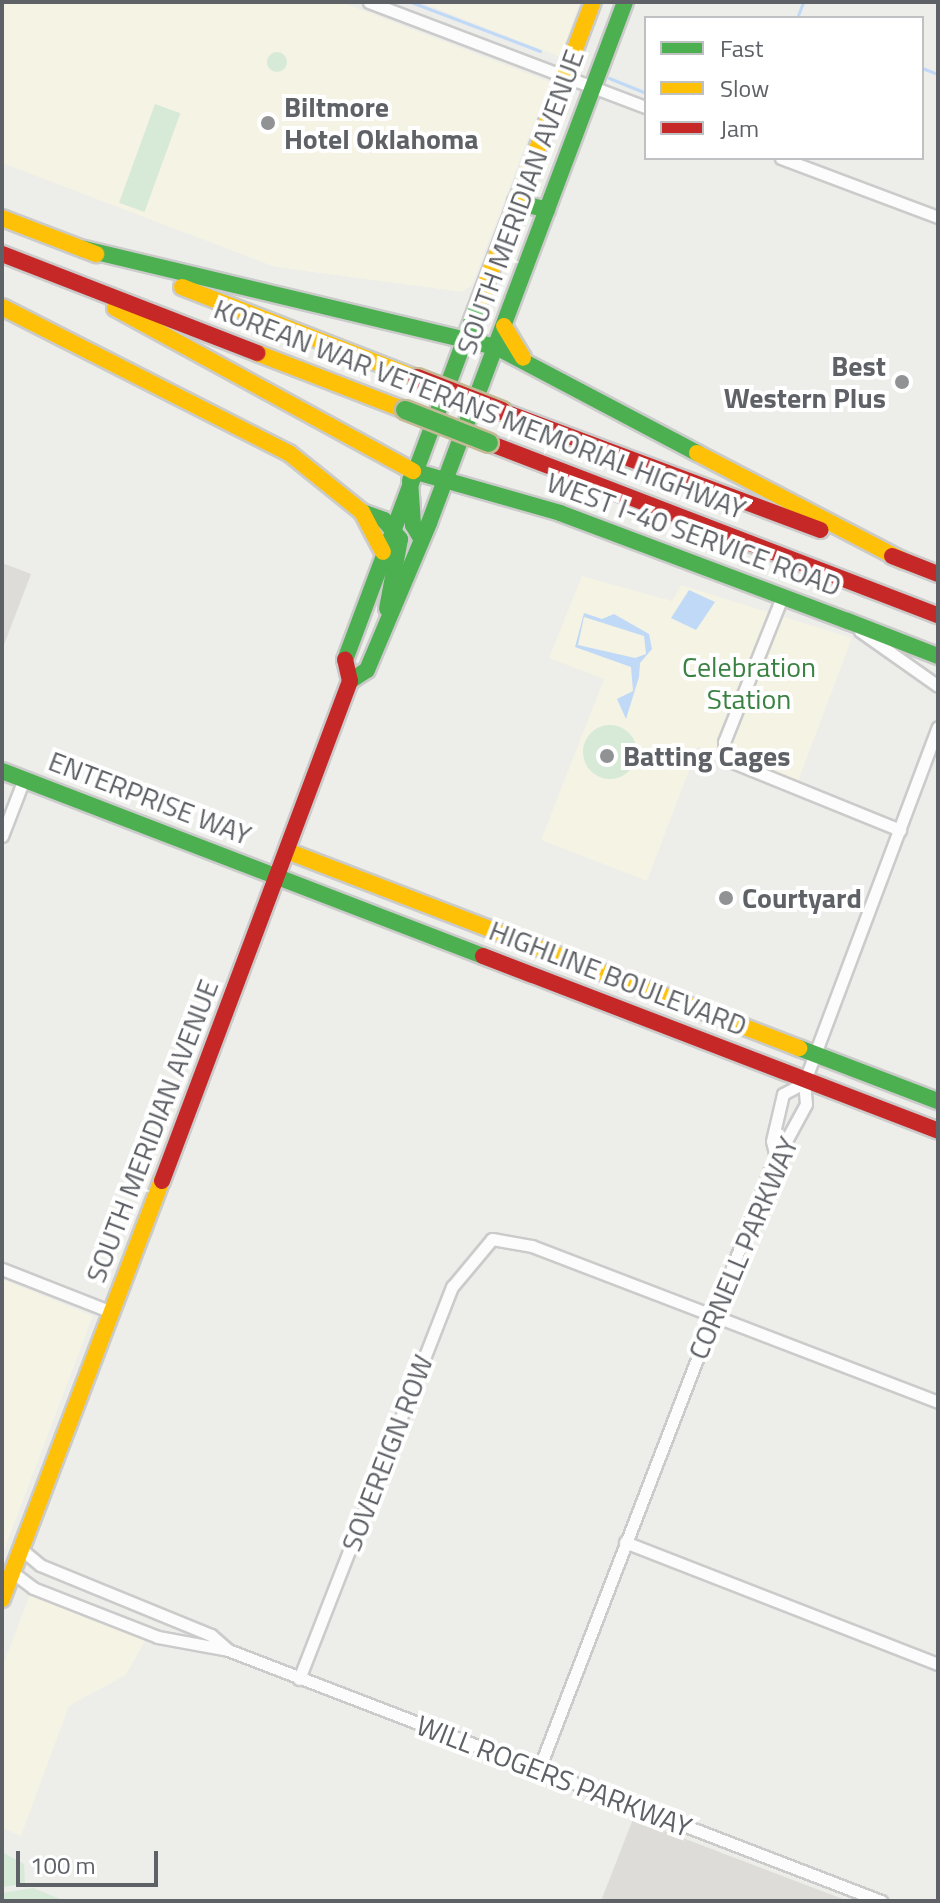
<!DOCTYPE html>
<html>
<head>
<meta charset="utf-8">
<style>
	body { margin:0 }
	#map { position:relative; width:940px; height:1903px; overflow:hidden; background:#edede9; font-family:"Titillium Web",sans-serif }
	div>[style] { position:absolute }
	.commercial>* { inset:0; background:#f5f3e4 }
	.industrial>* { inset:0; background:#dddcd9 }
	.green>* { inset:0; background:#d7e9d7; transform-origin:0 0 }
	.round { border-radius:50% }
	.water>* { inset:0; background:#c0d9f6 }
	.stream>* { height:3px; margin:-1.5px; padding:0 1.5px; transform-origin:1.5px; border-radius:1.5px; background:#c0d9f6 }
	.roads { filter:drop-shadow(2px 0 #cacbca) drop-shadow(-2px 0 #cacbca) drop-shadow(0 2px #cacbca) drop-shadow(0 -2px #cacbca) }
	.street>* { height:11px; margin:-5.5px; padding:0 5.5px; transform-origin:5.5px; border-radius:5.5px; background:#fcfcfc }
	.fast>* { height:16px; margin:-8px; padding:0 8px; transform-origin:8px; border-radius:8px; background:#4caf50 }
	.slow>* { height:16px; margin:-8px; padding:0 8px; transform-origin:8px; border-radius:8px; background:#ffc107 }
	.jam>* { height:16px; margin:-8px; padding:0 8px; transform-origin:8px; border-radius:8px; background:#c62828 }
	.bridges { filter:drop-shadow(2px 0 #c4ba98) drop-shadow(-2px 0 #c4ba98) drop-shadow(0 2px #c4ba98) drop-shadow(0 -2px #c4ba98) }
	.fast-bridge>* { height:18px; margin:-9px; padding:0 9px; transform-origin:9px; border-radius:9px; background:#4caf50 }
	.jam-bridge>* { height:18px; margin:-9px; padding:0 9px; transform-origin:9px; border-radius:9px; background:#c62828 }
	.dots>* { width:22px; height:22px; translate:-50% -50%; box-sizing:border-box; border:4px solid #fff; border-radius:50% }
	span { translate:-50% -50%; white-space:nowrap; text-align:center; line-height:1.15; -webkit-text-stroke:8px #fff; paint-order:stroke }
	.poi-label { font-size:28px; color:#5e6166; font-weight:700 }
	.left { translate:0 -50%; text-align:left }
	.right { translate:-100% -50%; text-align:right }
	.street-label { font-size:28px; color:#5e6166 }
	.park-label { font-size:28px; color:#3a8243 }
	.frame { position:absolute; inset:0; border:4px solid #5e6166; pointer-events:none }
	.legend { position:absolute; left:644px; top:16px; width:280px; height:144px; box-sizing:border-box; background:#fff; border:2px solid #bfc0c2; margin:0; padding:10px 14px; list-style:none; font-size:24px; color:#5e6166 }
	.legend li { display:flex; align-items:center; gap:16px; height:40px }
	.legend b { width:40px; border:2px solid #bfc0c2 }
	.scale { position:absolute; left:16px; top:1851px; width:142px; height:36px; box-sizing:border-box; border:4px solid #5e6166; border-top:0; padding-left:10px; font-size:24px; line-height:28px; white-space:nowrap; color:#5e6166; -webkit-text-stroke:6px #fff; paint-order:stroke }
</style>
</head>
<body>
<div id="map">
	<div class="commercial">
		<div style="clip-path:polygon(2px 2px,341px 2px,550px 82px,472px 285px,462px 292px,275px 267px,2px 163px)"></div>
		<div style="clip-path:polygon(420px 2px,580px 2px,560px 57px)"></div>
		<div style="clip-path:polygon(582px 576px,672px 601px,681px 585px,852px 638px,797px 784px,698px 747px,647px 881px,541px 840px,604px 679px,549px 658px)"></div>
		<div style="clip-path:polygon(2px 1279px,93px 1316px,2px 1556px)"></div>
		<div style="clip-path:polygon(30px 1594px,146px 1639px,126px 1675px,69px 1706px,21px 1836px,2px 1828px,2px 1668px)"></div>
	</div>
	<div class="industrial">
		<div style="clip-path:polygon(2px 563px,31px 574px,2px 650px)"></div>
		<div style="clip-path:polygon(633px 1819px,848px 1901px,601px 1901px)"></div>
	</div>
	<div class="green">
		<div class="round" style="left:267px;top:52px;width:20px;height:20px"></div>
		<div style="left:155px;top:104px;width:27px;height:105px;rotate:20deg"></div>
		<div class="round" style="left:583px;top:725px;width:54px;height:54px"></div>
		<div style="clip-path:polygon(2px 1852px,24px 1864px,25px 1884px,2px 1887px)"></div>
		<div style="clip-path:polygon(33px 1888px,43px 1892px,65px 1901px,2px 1901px,2px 1893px)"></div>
	</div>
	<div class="water">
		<div style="clip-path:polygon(689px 590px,715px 602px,696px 630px,671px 618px)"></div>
		<div style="clip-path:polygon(evenodd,584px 613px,602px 619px,614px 614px,649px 634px,652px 649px,640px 663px,639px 677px,626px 719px,617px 699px,633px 691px,631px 667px,575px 647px,584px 613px,584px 617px,644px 636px,646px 654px,635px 658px,578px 645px,584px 617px)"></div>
	</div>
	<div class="stream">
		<div style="left:411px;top:2px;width:138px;rotate:20.8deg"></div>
		<div style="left:797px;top:18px;width:17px;rotate:-69deg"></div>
		<div style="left:922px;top:68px;width:17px;rotate:21deg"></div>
		<div style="left:609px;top:78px;width:40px;rotate:22deg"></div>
	</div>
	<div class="roads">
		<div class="street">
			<div style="left:369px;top:2px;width:296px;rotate:20.8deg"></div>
			<div style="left:781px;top:158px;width:168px;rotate:20.6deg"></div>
			<div style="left:782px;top:597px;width:156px;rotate:111.8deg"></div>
			<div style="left:724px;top:742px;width:17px;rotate:87deg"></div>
			<div style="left:725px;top:759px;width:189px;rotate:22.1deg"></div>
			<div style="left:860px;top:631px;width:95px;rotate:35.2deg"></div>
			<div style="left:2px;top:836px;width:61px;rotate:-68.9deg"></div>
			<div style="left:804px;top:1083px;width:380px;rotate:-69.4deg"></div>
			<div style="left:776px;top:1157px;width:16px;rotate:-104deg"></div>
			<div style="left:772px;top:1141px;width:48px;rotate:-76.8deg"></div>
			<div style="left:783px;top:1094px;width:24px;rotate:-28deg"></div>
			<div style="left:2px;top:1269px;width:118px;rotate:21.4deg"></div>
			<div style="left:625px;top:1542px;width:336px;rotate:21.3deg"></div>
			<div style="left:21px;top:1549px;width:25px;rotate:40deg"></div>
			<div style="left:40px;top:1565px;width:185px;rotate:22.3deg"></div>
			<div style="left:211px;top:1635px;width:23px;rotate:41deg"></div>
			<div style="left:228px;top:1650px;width:700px;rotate:21.03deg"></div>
			<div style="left:12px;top:1572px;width:26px;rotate:37deg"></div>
			<div style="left:33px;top:1588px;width:134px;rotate:21.4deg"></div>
			<div style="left:158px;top:1637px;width:71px;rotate:10.5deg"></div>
			<div style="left:299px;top:1679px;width:421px;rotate:-68.7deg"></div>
			<div style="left:452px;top:1287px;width:62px;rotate:-50.2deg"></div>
			<div style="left:492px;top:1239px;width:41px;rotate:9.9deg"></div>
			<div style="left:532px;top:1246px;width:435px;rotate:21deg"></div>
			<div style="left:539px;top:1769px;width:640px;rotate:-68.93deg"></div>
			<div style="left:769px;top:1172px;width:77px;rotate:-61.4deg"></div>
			<div style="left:806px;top:1104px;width:21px;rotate:-95deg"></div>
		</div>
		<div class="fast">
			<div style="left:516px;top:202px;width:32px;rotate:14deg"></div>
			<div style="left:84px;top:249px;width:423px;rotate:13.4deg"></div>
			<div style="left:496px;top:347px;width:227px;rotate:27.8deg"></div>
			<div style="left:413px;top:471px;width:153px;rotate:15.9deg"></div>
			<div style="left:560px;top:513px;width:308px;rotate:20.6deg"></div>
			<div style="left:410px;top:480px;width:45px;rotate:86.2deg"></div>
			<div style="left:413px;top:525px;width:17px;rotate:59deg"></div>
			<div style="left:362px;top:512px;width:23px;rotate:20deg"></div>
			<div style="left:384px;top:520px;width:25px;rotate:50deg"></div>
			<div style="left:400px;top:539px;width:71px;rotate:100.5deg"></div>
			<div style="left:848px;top:621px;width:97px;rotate:21.3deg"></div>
			<div style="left:345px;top:660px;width:385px;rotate:-69.5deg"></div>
			<div style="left:350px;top:681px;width:20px;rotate:-33deg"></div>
			<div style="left:367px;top:670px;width:160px;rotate:-67.1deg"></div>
			<div style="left:429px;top:523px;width:557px;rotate:-69.38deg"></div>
			<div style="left:2px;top:771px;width:515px;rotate:21.04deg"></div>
			<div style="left:799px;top:1048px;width:149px;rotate:20.9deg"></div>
		</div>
		<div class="slow">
			<div style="left:2px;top:218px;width:101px;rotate:21deg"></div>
			<div style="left:182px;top:287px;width:252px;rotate:21.2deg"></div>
			<div style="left:480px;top:299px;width:318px;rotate:-69.2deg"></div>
			<div style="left:2px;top:307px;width:322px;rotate:27deg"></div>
			<div style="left:289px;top:453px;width:94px;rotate:38.9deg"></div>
			<div style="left:362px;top:512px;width:45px;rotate:62.3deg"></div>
			<div style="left:115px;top:308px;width:340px;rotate:28.7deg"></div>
			<div style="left:504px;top:326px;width:37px;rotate:59deg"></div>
			<div style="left:257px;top:353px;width:159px;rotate:21.1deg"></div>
			<div style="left:697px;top:453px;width:233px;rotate:27.6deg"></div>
			<div style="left:287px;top:851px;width:549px;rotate:21.05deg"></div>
			<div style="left:2px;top:1599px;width:448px;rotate:-69.1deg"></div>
		</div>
		<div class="jam">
			<div style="left:2px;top:254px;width:274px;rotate:21.2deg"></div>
			<div style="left:502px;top:411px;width:340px;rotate:20.5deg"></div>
			<div style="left:489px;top:443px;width:481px;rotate:21deg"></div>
			<div style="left:892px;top:556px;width:49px;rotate:21.4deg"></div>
			<div style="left:483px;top:956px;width:487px;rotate:21deg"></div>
			<div style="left:162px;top:1181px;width:534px;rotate:-69.39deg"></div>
			<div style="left:350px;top:681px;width:22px;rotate:-103deg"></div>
		</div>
	</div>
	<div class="bridges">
		<div class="fast-bridge">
			<div style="left:405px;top:410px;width:90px;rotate:21.4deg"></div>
		</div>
		<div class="jam-bridge">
			<div style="left:417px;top:378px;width:91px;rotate:21.2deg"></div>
		</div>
	</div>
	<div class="dots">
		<div style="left:268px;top:123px;background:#909294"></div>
		<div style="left:902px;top:382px;background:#909294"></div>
		<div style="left:607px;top:756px;background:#909294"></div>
		<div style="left:726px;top:898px;background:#909294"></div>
	</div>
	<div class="poi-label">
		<span class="left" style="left:284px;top:123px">Biltmore<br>Hotel Oklahoma</span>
		<span class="right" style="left:886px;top:382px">Best<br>Western Plus</span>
		<span class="left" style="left:623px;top:756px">Batting Cages</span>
		<span class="left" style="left:742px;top:898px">Courtyard</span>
	</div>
	<div class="street-label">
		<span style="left:520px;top:202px;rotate:-70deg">SOUTH MERIDIAN AVENUE</span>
		<span style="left:480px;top:409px;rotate:21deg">KOREAN WAR VETERANS MEMORIAL HIGHWAY</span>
		<span style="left:694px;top:534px;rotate:20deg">WEST I-40 SERVICE ROAD</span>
		<span style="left:150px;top:798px;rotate:21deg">ENTERPRISE WAY</span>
		<span style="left:618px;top:978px;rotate:21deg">HIGHLINE BOULEVARD</span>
		<span style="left:152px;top:1131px;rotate:-69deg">SOUTH MERIDIAN AVENUE</span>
		<span style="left:743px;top:1248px;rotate:-67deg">CORNELL PARKWAY</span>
		<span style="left:387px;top:1453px;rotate:-69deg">SOVEREIGN ROW</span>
		<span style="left:554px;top:1776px;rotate:21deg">WILL ROGERS PARKWAY</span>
	</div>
	<div class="park-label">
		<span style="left:749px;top:683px">Celebration<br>Station</span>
	</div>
	<div class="frame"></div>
	<ul class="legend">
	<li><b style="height:10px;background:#4caf50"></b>Fast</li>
	<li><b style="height:10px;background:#ffc107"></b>Slow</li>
	<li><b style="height:10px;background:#c62828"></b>Jam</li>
	</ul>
	<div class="scale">100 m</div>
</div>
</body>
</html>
